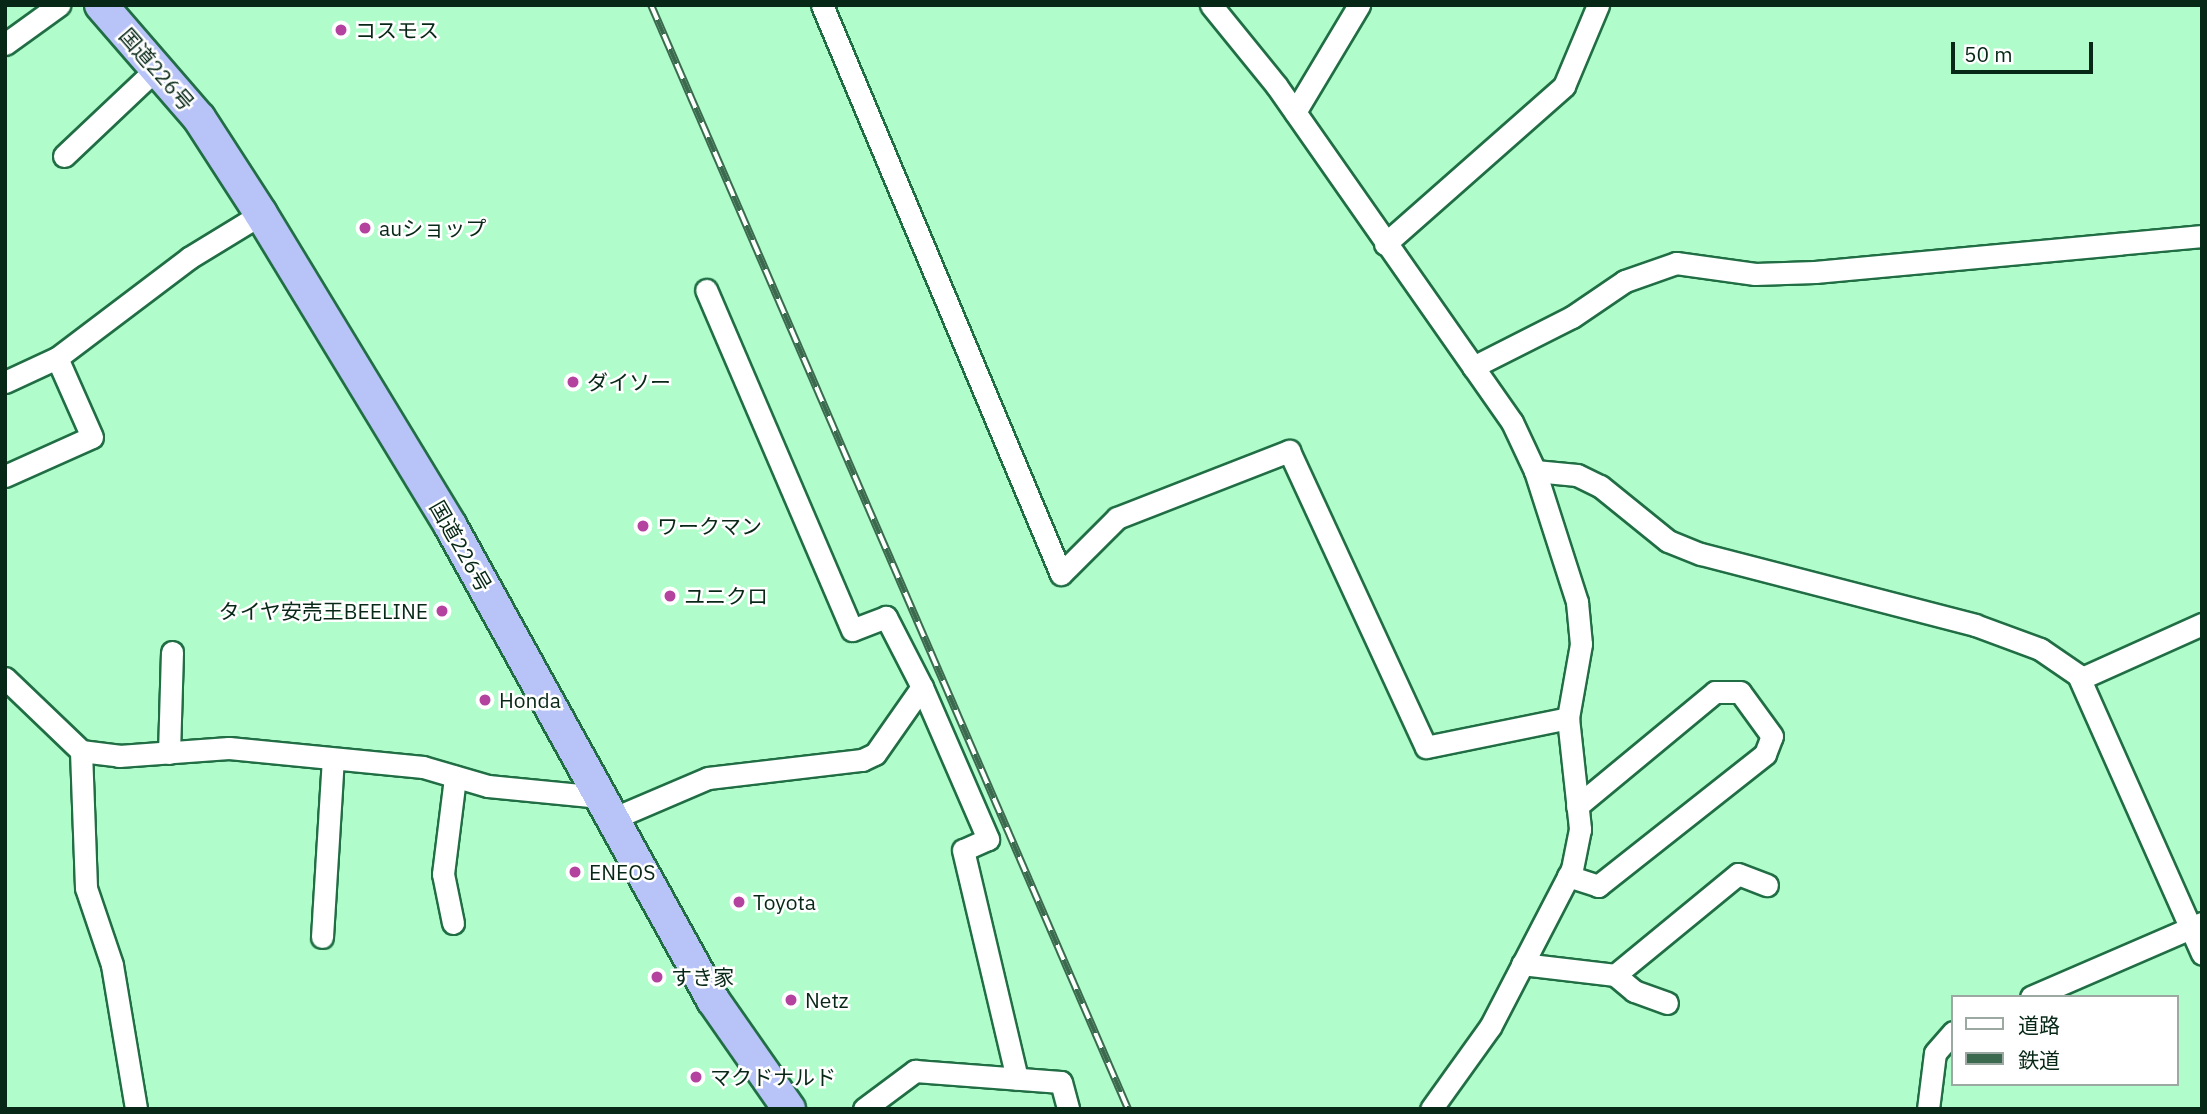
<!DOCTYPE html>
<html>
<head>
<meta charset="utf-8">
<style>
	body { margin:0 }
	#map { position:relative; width:2207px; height:1114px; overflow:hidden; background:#b0fccb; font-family:"IBM Plex Sans","Noto Sans JP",sans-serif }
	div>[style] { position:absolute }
	.roads { filter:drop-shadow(2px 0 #216e45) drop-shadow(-2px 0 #216e45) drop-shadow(0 2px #216e45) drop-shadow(0 -2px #216e45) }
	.minor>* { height:21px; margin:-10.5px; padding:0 10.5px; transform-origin:10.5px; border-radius:10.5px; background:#fff }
	.highway>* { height:32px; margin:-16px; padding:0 16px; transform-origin:16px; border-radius:16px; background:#b8c3f8 }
	.rail>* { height:8px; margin-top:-4px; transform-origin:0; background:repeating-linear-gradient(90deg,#fff 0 16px,#3c6a4f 0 32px); box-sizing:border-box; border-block:2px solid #3c6a4f }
	.dots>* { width:19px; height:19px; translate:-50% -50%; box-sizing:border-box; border:4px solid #fff; border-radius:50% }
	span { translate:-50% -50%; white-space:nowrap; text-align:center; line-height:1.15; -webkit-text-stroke:5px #fff; paint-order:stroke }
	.poi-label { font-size:21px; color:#082817 }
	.left { translate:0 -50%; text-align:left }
	.right { translate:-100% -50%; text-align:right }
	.street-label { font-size:21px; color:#082817 }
	.frame { position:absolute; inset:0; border:7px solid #082817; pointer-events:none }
	.legend { position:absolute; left:1951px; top:995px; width:228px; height:91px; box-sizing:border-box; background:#fff; border:2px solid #9ca9a2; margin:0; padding:9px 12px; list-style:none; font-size:21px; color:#082817 }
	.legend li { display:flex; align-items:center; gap:14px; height:35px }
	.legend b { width:35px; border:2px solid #9ca9a2 }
	.scale { position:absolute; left:1951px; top:42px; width:142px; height:32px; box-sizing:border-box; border:4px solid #082817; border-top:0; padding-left:9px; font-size:21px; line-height:24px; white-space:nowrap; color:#082817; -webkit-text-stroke:5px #fff; paint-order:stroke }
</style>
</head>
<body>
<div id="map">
	<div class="roads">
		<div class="minor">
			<div style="left:822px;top:5px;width:617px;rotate:67.22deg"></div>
			<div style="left:1061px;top:574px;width:79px;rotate:-45deg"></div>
			<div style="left:1117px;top:518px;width:185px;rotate:-21.3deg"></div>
			<div style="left:1289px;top:451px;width:326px;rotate:65.2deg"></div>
			<div style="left:1426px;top:747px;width:145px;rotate:-11.5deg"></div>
			<div style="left:1211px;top:5px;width:103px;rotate:50.9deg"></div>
			<div style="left:1276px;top:85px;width:411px;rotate:55deg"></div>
			<div style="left:1512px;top:422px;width:54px;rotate:64.9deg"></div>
			<div style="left:1535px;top:471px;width:138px;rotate:72.2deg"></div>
			<div style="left:1577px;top:602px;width:42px;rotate:84.6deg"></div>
			<div style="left:1581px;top:644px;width:75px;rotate:100deg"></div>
			<div style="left:1568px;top:718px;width:112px;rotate:83.8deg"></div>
			<div style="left:1580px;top:829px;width:41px;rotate:101.3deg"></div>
			<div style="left:1572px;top:869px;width:178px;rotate:117.4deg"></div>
			<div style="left:1490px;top:1027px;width:101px;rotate:125.7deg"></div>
			<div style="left:5px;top:44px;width:67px;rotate:-35.8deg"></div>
			<div style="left:1295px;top:112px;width:125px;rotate:-59.1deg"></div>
			<div style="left:64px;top:156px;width:129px;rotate:-43.4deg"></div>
			<div style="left:1385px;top:244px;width:239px;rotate:-41.4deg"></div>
			<div style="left:1564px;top:86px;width:88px;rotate:-67.2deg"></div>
			<div style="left:1473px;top:367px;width:111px;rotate:-26.8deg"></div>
			<div style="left:1572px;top:317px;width:64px;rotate:-34.2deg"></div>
			<div style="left:1625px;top:281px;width:54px;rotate:-19.4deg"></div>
			<div style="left:1676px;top:263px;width:80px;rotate:7.9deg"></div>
			<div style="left:1755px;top:274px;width:60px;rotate:-1.9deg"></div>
			<div style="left:1815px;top:272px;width:389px;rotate:-5.3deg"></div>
			<div style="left:5px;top:382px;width:57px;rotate:-24.8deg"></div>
			<div style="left:57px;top:358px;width:166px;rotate:-37.1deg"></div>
			<div style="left:189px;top:258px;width:84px;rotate:-31.4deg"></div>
			<div style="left:1535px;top:471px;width:42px;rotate:5.4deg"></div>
			<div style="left:1577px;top:475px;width:25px;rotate:26deg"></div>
			<div style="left:1600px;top:486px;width:87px;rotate:39deg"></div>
			<div style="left:1668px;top:541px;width:35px;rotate:22deg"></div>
			<div style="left:1701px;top:554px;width:283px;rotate:14.5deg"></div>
			<div style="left:1975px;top:625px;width:69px;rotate:20.3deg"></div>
			<div style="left:2040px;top:649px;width:46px;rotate:34.4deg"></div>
			<div style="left:2078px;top:675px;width:305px;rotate:66deg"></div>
			<div style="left:5px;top:476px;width:95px;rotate:-24.1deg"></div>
			<div style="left:92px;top:437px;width:86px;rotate:-113.9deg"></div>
			<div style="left:5px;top:678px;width:105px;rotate:43.8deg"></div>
			<div style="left:81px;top:751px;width:38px;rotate:7deg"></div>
			<div style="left:119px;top:756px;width:110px;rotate:-4.2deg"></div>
			<div style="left:229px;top:748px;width:195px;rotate:5.6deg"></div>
			<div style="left:423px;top:767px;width:68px;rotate:16.3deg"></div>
			<div style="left:488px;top:786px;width:113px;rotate:5.6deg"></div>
			<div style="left:2082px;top:678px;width:132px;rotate:-24.2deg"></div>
			<div style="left:922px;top:687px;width:166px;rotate:66.5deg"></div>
			<div style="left:988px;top:839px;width:27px;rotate:156deg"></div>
			<div style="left:963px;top:850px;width:235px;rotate:76.7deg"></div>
			<div style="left:81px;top:751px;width:137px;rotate:87.9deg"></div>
			<div style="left:86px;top:888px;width:81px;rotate:71.3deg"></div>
			<div style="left:112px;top:965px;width:146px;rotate:80.5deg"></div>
			<div style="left:169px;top:753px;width:101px;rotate:-88.3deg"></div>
			<div style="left:612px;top:819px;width:104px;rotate:-23.1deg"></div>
			<div style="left:708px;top:778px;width:155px;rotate:-6.7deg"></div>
			<div style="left:862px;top:760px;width:14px;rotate:-25deg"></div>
			<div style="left:875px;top:754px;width:82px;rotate:-55deg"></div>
			<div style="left:922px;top:687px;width:79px;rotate:-117.2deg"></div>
			<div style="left:886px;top:617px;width:36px;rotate:159deg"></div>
			<div style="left:852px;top:630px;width:370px;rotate:-113.2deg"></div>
			<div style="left:1568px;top:876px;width:32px;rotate:18deg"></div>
			<div style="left:1598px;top:886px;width:213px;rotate:-38.3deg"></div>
			<div style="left:1765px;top:754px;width:19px;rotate:-69deg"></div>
			<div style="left:1772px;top:736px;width:54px;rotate:-126deg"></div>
			<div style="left:1740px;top:692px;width:25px;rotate:180deg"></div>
			<div style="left:1715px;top:692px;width:179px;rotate:140.4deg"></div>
			<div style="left:453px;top:923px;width:50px;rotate:-101.5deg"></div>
			<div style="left:443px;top:874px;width:98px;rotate:-82.9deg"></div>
			<div style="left:322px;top:937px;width:178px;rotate:-86.5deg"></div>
			<div style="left:1522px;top:964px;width:94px;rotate:6.7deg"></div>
			<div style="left:1615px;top:975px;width:25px;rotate:40deg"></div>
			<div style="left:1634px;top:991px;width:35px;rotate:20deg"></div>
			<div style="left:1615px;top:975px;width:159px;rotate:-39.4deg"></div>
			<div style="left:1738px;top:874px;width:31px;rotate:21deg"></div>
			<div style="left:2031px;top:997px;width:186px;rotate:-23.4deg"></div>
			<div style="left:864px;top:1109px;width:64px;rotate:-36.7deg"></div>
			<div style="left:915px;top:1071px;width:146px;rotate:4.3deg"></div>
			<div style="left:1061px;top:1082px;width:28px;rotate:75deg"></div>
			<div style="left:1928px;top:1109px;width:56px;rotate:-82.9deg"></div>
			<div style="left:1935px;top:1053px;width:28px;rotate:-49deg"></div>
		</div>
		<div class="highway">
			<div style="left:101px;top:5px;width:150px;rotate:49.1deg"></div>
			<div style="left:199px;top:118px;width:114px;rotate:57.1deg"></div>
			<div style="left:261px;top:214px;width:364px;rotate:58.7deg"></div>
			<div style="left:450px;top:525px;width:543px;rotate:61.03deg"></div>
			<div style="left:713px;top:1000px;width:133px;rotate:55.1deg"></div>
		</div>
	</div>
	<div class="rail">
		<div style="left:651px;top:5px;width:1203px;rotate:66.63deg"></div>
	</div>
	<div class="dots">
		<div style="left:341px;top:30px;background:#b4439f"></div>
		<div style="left:365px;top:228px;background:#b4439f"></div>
		<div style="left:573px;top:382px;background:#b4439f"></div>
		<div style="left:643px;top:526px;background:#b4439f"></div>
		<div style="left:670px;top:596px;background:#b4439f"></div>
		<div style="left:442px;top:611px;background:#b4439f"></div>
		<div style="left:485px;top:700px;background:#b4439f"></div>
		<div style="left:575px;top:872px;background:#b4439f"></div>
		<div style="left:739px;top:902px;background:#b4439f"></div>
		<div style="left:657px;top:977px;background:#b4439f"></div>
		<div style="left:791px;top:1000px;background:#b4439f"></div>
		<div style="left:696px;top:1077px;background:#b4439f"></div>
	</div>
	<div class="poi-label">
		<span class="left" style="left:355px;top:30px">コスモス</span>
		<span class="left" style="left:379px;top:228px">auショップ</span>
		<span class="left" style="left:587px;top:382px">ダイソー</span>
		<span class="left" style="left:657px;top:526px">ワークマン</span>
		<span class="left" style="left:684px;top:596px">ユニクロ</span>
		<span class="right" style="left:428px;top:611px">タイヤ安売王BEELINE</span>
		<span class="left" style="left:499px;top:700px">Honda</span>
		<span class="left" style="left:589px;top:872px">ENEOS</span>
		<span class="left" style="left:753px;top:902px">Toyota</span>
		<span class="left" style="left:671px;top:977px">すき家</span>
		<span class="left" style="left:805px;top:1000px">Netz</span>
		<span class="left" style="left:710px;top:1077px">マクドナルド</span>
	</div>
	<div class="street-label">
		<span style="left:157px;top:69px;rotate:49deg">国道226号</span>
		<span style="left:461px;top:546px;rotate:60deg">国道226号</span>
	</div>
	<div class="frame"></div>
	<ul class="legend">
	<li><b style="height:9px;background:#fff"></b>道路</li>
	<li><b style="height:9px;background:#3c6a4f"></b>鉄道</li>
	</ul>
	<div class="scale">50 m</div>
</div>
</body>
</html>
